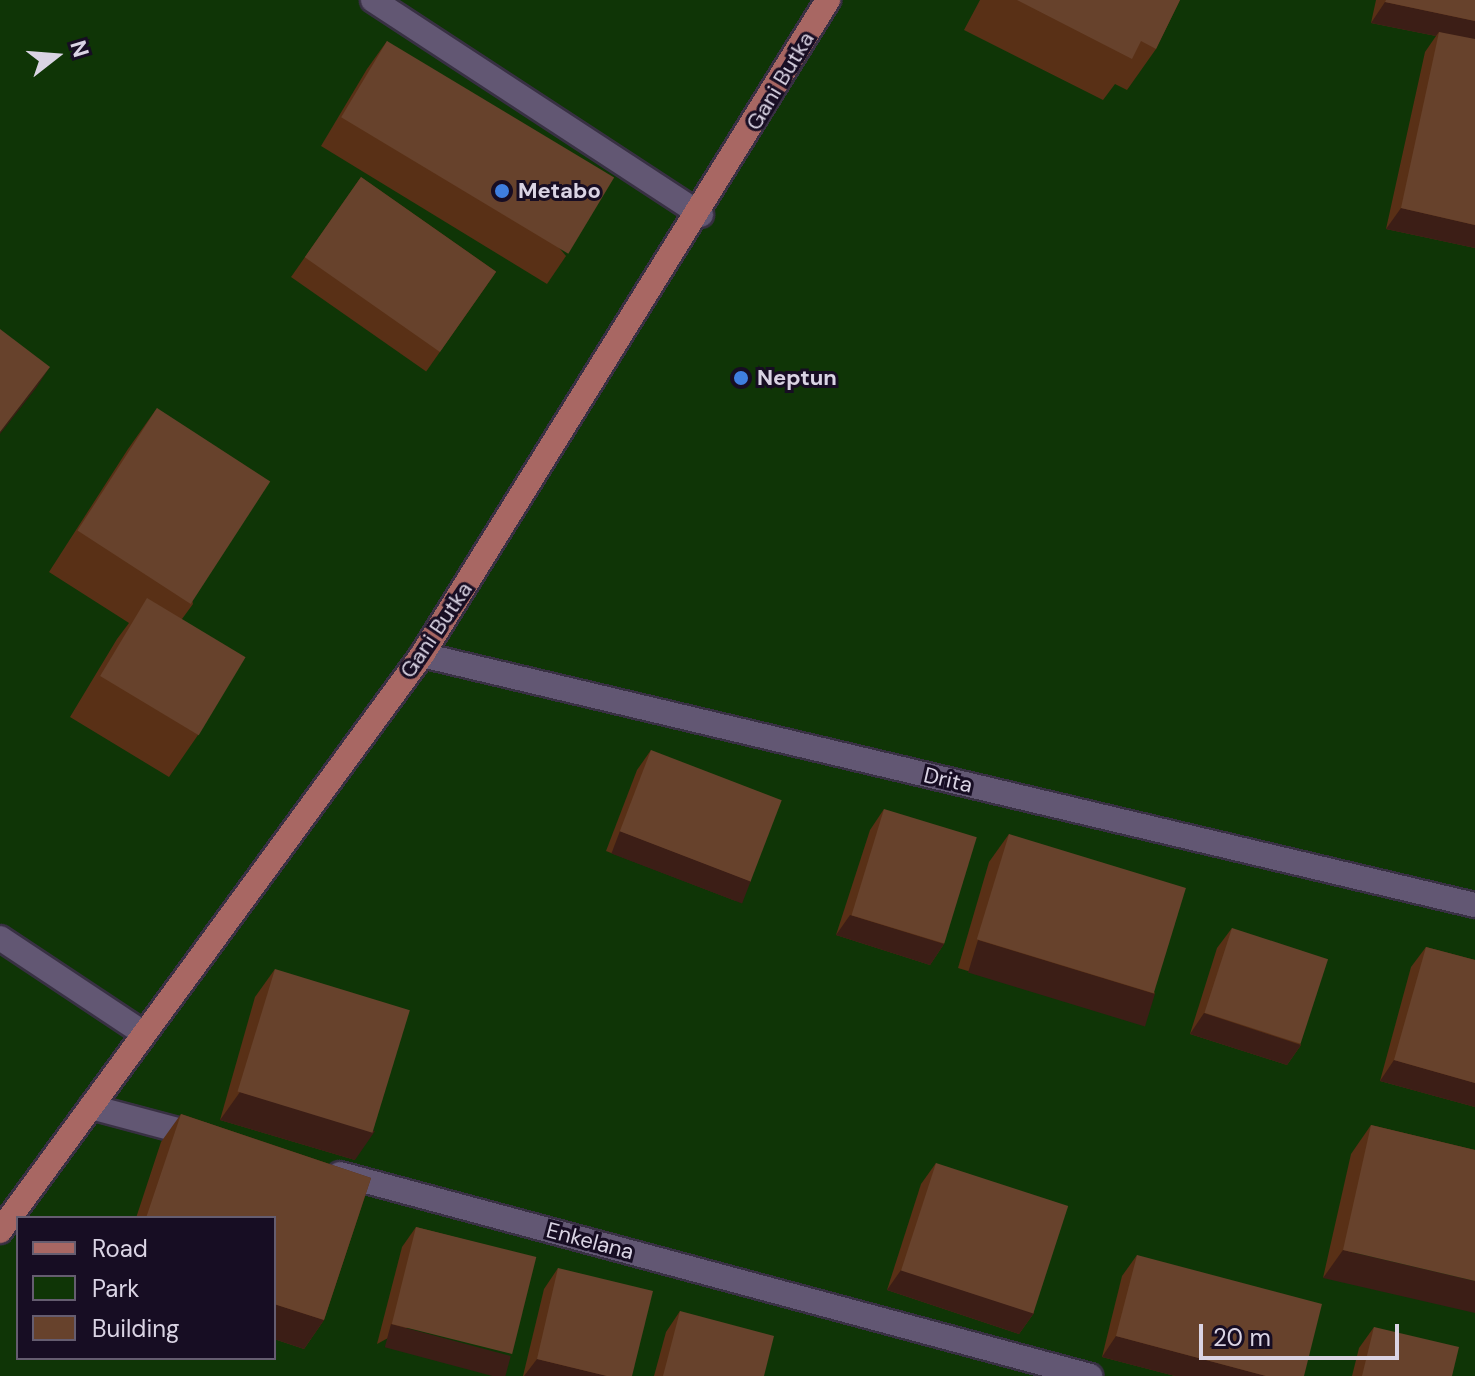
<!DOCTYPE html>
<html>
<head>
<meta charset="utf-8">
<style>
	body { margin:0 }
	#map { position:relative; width:1475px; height:1376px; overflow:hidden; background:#20162d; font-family:"DM Sans",sans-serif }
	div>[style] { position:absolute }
	.green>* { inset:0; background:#0f3506 }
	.roads { filter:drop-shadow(2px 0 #383043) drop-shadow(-2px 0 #383043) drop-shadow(0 2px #383043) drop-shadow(0 -2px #383043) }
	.minor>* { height:24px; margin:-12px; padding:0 12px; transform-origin:12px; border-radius:12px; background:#625773 }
	.primary>* { height:24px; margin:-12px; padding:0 12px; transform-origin:12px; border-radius:12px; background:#a86763 }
	.wall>* { inset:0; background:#593016; transform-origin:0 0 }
	.shaded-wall>* { inset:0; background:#3c1e16; transform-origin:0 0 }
	.building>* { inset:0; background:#67422c; transform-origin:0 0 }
	.dots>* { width:22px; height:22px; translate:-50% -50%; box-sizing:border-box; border:4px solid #170d23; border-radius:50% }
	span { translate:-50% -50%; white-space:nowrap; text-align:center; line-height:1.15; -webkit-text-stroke:6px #170d23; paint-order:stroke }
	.street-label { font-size:22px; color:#dad4e4 }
	.poi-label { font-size:22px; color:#dad4e4; font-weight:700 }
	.left { translate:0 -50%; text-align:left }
	.legend { position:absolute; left:16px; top:1216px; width:260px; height:144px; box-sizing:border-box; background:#170d23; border:2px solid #655d70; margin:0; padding:10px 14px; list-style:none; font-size:24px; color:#dad4e4 }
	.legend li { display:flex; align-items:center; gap:16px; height:40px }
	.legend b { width:40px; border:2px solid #655d70 }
	.north { position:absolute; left:16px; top:16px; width:80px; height:80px; -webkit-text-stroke:6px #170d23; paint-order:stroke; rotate:73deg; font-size:22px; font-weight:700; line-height:32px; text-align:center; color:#dad4e4 }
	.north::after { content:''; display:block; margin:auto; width:28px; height:36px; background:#dad4e4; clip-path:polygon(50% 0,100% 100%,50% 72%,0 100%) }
	.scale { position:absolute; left:1199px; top:1324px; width:200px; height:36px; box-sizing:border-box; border:4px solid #dad4e4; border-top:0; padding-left:10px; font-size:24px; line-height:28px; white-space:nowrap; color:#dad4e4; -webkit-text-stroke:6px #170d23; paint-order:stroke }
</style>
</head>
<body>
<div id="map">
	<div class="green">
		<div style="clip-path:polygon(evenodd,0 0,1475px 0,1475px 1376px,0 1376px,0 0,18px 1218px,274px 1218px,274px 1358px,18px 1358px,18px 1218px)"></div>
	</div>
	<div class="roads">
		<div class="minor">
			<div style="left:373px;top:0;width:392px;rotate:33.2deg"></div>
			<div style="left:422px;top:655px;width:1082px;rotate:13.36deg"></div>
			<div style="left:0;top:938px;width:172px;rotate:33.6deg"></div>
			<div style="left:91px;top:1107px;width:113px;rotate:14.9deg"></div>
			<div style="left:340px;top:1174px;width:777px;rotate:15.07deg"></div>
		</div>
		<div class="primary">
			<div style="left:0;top:1231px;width:714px;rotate:-53.77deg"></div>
			<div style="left:422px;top:655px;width:771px;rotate:-58.21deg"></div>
		</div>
	</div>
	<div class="wall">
		<div style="clip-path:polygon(980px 0,1180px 0,1156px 49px,1127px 90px,1115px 84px,1103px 100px,964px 30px)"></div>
		<div style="clip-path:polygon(1376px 0,1475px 0,1475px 248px,1386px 229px,1425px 52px,1436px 36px,1371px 23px)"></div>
		<div style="clip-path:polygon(387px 41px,566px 256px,547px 284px,321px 146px,367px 69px)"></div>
		<div style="left:361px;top:177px;width:165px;height:122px;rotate:35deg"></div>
		<div style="clip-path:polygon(157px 408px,193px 604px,182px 619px,198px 735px,169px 777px,70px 717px,117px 639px,129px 623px,49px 572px,128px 449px)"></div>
		<div style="clip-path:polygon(651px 750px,751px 881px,736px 901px,606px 851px,637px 770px)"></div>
		<div style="clip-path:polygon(884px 809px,944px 944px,930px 965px,836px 935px,870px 830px)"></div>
		<div style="clip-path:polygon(1009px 834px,1155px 993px,1135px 1022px,958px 968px,989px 862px)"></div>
		<div style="clip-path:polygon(1232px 928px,1301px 1045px,1287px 1065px,1190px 1034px,1217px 948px)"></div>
		<div style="clip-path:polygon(1426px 947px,1475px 960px,1475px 1107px,1380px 1081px,1411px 967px)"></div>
		<div style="clip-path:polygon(275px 969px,355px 1160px,220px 1120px,255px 997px)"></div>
		<div style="clip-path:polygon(181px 1114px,371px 1178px,324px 1320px,304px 1349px,274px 1339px,274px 1218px,136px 1218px,161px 1142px)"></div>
		<div style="clip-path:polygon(1371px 1125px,1475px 1150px,1323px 1278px,1351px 1154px)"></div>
		<div style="clip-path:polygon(936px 1163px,1034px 1313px,1019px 1334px,887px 1290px,921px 1184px)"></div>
		<div style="clip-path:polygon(416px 1227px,536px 1258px,377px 1344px,402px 1247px)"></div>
		<div style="clip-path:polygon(1137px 1255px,1304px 1376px,1175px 1376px,1102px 1357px,1122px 1276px)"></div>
		<div style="clip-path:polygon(558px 1268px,632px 1376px,523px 1376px,544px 1289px)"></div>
		<div style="clip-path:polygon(680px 1311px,764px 1376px,654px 1376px,666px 1332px)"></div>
		<div style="clip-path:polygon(1374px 1327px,1452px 1376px,1352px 1376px,1359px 1348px)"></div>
	</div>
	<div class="shaded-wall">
		<div style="clip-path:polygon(1385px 2px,1475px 21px,1475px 44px,1439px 32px,1436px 36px,1371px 23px)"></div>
		<div style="clip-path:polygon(1401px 208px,1475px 225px,1475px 248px,1386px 229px)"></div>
		<div style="clip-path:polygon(50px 367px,36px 388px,0 434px,0 432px)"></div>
		<div style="left:620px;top:831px;width:140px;height:24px;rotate:21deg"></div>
		<div style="clip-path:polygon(850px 915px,944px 944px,930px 965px,836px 935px)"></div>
		<div style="left:978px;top:940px;width:185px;height:34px;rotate:17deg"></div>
		<div style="clip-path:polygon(1204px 1013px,1301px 1045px,1287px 1065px,1190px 1034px)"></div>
		<div style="clip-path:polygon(1394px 1060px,1475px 1083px,1475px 1107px,1380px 1081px)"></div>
		<div style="clip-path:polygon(240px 1092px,375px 1131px,355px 1160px,220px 1120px)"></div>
		<div style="clip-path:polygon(1343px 1250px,1475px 1281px,1475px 1313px,1323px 1278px)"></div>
		<div style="clip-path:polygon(901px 1270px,1034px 1313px,1019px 1334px,887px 1290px)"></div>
		<div style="clip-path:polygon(274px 1304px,324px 1320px,304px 1349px,274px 1339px)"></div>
		<div style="left:391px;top:1324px;width:124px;height:24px;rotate:15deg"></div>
		<div style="clip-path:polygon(1116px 1336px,1266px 1376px,1175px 1376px,1102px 1357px)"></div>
		<div style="clip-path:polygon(537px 1359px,607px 1376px,524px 1376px)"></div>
	</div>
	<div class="building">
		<div style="clip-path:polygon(1017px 0,1180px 0,1156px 49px,1141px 41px,1132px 59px)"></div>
		<div style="clip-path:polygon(1386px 0,1475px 0,1475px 21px,1385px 2px)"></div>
		<div style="clip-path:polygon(1439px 32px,1475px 39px,1475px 225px,1401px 208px)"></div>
		<div style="left:387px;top:41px;width:265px;height:89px;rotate:31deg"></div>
		<div style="left:361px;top:177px;width:165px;height:98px;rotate:35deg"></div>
		<div style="clip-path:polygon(0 329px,50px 367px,0 432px)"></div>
		<div style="left:157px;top:408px;width:135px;height:146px;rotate:33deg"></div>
		<div style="left:147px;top:598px;width:115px;height:91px;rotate:31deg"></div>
		<div style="left:651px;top:750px;width:140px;height:87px;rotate:21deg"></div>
		<div style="left:884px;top:809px;width:97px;height:111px;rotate:17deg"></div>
		<div style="left:1009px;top:834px;width:185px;height:110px;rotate:17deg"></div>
		<div style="left:1232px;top:928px;width:101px;height:89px;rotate:18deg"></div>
		<div style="clip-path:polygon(1426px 947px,1475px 960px,1475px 1083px,1394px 1060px)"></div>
		<div style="left:275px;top:969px;width:141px;height:128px;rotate:17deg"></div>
		<div style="clip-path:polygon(181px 1114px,371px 1178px,324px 1320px,274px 1304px,274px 1218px,146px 1218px)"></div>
		<div style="clip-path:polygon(1371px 1125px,1475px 1150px,1475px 1281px,1343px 1250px)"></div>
		<div style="left:936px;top:1163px;width:139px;height:113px;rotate:18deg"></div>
		<div style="left:416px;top:1227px;width:124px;height:100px;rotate:14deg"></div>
		<div style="clip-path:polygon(1137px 1255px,1322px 1304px,1304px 1376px,1266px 1376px,1116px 1336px)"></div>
		<div style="clip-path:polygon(558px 1268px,653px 1291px,632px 1376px,607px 1376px,537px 1359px)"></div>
		<div style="clip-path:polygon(680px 1311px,774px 1336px,764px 1376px,663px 1376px)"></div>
		<div style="clip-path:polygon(1374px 1327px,1459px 1347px,1452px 1376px,1362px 1376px)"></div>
	</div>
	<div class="dots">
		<div style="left:502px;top:191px;background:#3f7fe0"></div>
		<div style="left:741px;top:378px;background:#3f7fe0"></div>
	</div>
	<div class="street-label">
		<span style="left:780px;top:81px;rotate:-59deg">Gani Butka</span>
		<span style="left:436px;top:630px;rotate:-56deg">Gani Butka</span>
		<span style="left:948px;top:780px;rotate:13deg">Drita</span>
		<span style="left:590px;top:1241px;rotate:15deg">Enkelana</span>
	</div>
	<div class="poi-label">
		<span class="left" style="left:518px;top:191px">Metabo</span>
		<span class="left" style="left:757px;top:378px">Neptun</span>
	</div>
	<ul class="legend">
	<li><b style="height:10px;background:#a86763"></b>Road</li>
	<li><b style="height:22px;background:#0f3506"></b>Park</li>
	<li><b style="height:22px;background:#67422c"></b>Building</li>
	</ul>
	<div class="north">N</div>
	<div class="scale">20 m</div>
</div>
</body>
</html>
